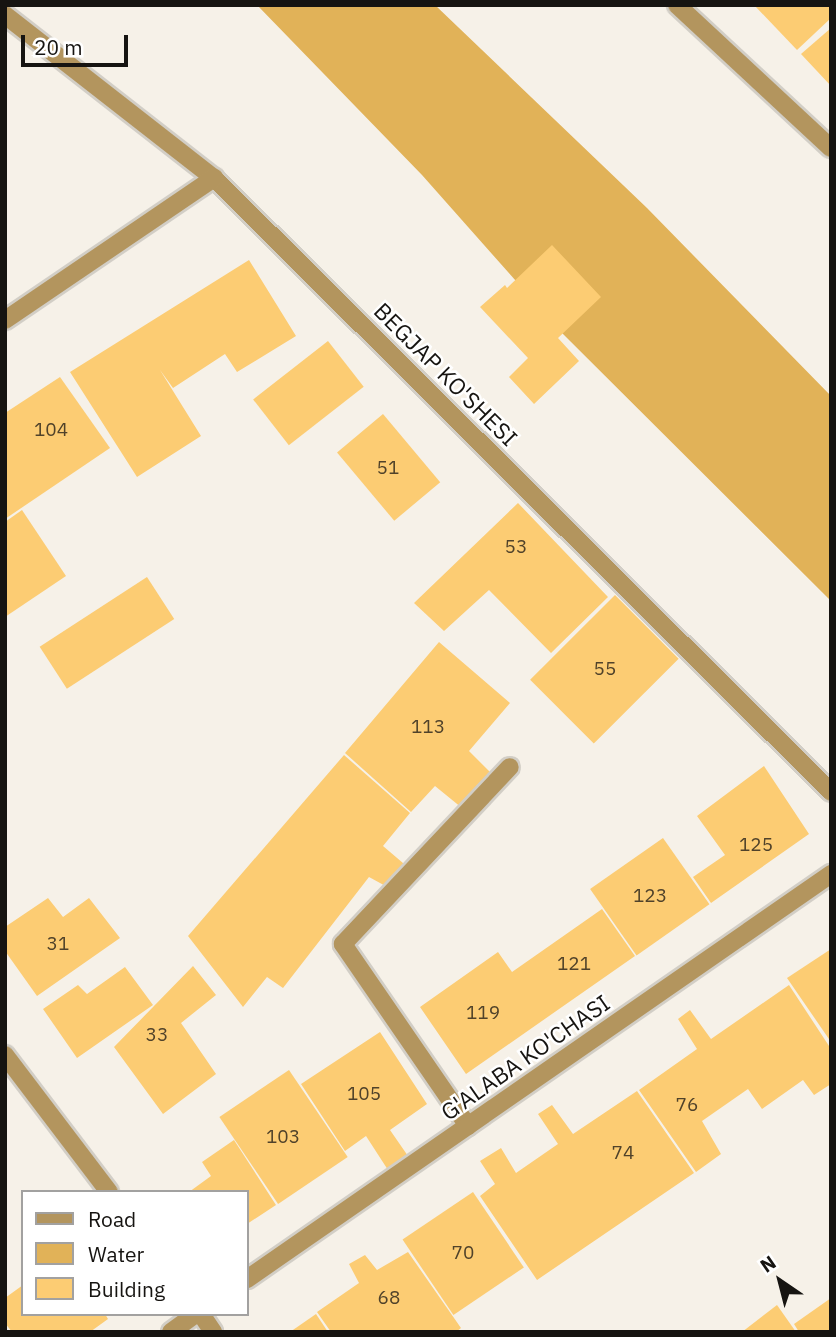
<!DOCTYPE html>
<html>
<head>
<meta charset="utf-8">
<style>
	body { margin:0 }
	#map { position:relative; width:836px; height:1337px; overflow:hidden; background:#f6f1e8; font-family:"IBM Plex Sans",sans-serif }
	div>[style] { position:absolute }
	.water>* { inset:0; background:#e1b258 }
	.building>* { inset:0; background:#fccc73; transform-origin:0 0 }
	.roads { filter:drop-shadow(2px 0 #d2cec6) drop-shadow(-2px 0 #d2cec6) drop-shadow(0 2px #d2cec6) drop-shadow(0 -2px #d2cec6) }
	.service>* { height:18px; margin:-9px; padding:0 9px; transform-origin:9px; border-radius:9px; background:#b3955e }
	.minor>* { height:18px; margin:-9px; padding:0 9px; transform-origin:9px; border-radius:9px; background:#b3955e }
	.tertiary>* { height:18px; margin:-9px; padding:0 9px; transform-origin:9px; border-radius:9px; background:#b3955e }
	span { translate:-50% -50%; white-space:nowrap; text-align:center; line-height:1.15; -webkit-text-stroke:5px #fff; paint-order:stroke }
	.number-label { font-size:19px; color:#50422a }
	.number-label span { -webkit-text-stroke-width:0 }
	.street-label { font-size:23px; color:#161411 }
	.frame { position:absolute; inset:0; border:7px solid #161411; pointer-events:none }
	.legend { position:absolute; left:21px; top:1190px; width:228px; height:126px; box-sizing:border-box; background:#fff; border:2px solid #a2a1a0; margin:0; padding:9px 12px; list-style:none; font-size:21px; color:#161411 }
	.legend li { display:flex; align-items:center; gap:14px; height:35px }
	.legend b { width:35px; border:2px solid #a2a1a0 }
	.north { position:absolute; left:745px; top:1246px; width:70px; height:70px; -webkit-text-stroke:5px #fff; paint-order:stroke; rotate:325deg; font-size:19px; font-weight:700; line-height:28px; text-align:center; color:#161411 }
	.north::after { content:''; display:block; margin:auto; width:24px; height:32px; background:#161411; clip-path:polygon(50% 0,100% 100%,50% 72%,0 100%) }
	.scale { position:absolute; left:21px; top:35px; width:107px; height:32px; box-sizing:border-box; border:4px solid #161411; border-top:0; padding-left:9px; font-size:21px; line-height:24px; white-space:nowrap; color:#161411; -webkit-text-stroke:5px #fff; paint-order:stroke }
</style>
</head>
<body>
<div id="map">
	<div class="water">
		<div style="clip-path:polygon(257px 5px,435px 5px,647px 208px,831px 396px,831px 601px,562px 333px,422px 175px)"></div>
	</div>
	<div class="building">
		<div style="clip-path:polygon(754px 5px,831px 5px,831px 18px,797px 50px)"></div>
		<div style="clip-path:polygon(831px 28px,831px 86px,801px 54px)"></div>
		<div style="clip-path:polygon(552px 245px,601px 297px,558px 338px,579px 361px,534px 404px,509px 377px,528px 358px,480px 307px,505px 285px,507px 288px)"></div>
		<div style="clip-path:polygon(249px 260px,296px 336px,237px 372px,225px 354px,173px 388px,160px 370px,201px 436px,137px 477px,70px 372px)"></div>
		<div style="left:328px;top:341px;width:58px;height:95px;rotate:52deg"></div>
		<div style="clip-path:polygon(60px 377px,110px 448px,5px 519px,5px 413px)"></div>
		<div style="left:383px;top:414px;width:89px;height:60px;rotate:50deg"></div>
		<div style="clip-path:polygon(518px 503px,608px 597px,551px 653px,489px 590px,444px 631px,414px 603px)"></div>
		<div style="clip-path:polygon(22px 510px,66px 576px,5px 617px,5px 522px)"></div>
		<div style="left:147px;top:577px;width:50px;height:128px;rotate:57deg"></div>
		<div style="left:615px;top:595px;width:90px;height:120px;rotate:45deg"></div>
		<div style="clip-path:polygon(439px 642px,510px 703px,469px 751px,492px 774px,462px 808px,435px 786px,411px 812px,345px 753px)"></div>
		<div style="clip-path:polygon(344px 755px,410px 813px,383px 846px,410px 869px,391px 889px,369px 877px,283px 988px,267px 977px,243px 1007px,188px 936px)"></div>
		<div style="clip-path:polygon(764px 766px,809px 834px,711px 903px,693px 877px,725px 855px,697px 816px)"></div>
		<div style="left:663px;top:838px;width:81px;height:89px;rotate:55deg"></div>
		<div style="clip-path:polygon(48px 898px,63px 917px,89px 898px,120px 938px,37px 996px,5px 951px,5px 927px)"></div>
		<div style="clip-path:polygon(602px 909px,635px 956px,466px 1074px,420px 1007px,498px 952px,512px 972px)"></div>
		<div style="clip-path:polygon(831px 949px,831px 1042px,787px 978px)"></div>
		<div style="clip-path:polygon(193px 966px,216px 995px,181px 1023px,216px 1074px,163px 1114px,114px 1047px)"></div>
		<div style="clip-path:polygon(125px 967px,153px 1005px,77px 1058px,43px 1009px,78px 985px,87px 994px)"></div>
		<div style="clip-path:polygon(789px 985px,831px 1049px,831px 1084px,814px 1095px,803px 1080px,762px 1109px,748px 1089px,702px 1121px,721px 1154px,696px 1172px,639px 1090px,697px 1049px,678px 1019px,690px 1010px,711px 1039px)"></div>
		<div style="clip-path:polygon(380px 1032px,427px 1104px,390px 1130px,408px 1156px,388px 1170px,366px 1136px,345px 1151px,301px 1084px)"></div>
		<div style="left:289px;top:1070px;width:105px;height:84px;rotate:56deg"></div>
		<div style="clip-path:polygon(637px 1091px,694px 1173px,537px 1280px,480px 1196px,495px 1184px,480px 1161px,501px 1148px,516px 1173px,558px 1144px,538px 1114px,552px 1105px,573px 1134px)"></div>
		<div style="clip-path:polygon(234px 1140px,276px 1205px,247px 1224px,247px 1192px,189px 1192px,211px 1176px,202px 1162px)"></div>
		<div style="left:473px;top:1192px;width:91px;height:85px;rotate:56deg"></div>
		<div style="clip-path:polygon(408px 1252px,461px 1328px,456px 1332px,331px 1332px,317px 1312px,359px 1283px,349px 1264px,365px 1255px,377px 1270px)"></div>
		<div style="clip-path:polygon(23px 1285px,23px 1314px,105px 1314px,108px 1319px,90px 1332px,12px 1332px,5px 1323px,5px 1298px)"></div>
		<div style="clip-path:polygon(831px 1298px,831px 1332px,799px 1332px,794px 1324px)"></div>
		<div style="clip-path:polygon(777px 1305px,796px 1332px,742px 1332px)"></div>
		<div style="clip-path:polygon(316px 1314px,328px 1332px,290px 1332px)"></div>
	</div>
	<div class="roads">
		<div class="service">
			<div style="left:468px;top:1126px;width:221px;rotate:-124.5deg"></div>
			<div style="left:343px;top:944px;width:243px;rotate:-46.7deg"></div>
		</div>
		<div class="minor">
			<div style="left:677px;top:5px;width:210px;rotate:42.9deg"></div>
			<div style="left:5px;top:15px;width:265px;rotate:38deg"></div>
			<div style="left:214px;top:178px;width:870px;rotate:44.86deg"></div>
			<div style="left:5px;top:1055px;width:172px;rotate:52.8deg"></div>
			<div style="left:201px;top:1314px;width:22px;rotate:56deg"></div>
		</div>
		<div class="tertiary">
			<div style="left:5px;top:320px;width:253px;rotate:-34.2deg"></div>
			<div style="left:247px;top:1279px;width:711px;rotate:-34.74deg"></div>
			<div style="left:171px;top:1332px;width:31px;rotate:-36deg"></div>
		</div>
	</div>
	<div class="number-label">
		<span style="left:51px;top:430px">104</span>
		<span style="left:388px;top:468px">51</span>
		<span style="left:516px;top:547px">53</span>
		<span style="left:605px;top:669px">55</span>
		<span style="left:428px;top:727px">113</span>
		<span style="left:756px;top:845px">125</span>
		<span style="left:650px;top:896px">123</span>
		<span style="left:58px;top:944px">31</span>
		<span style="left:574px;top:964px">121</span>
		<span style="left:483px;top:1013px">119</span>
		<span style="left:157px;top:1035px">33</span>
		<span style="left:364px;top:1094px">105</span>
		<span style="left:687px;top:1105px">76</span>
		<span style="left:283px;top:1137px">103</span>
		<span style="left:623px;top:1153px">74</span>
		<span style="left:463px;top:1253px">70</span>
		<span style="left:389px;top:1298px">68</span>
	</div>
	<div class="street-label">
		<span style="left:446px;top:374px;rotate:45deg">BEGJAP KO'SHESI</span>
		<span style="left:525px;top:1057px;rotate:-35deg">G'ALABA KO'CHASI</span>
	</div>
	<div class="frame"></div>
	<ul class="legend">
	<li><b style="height:9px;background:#b3955e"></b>Road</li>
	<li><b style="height:19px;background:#e1b258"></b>Water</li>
	<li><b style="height:19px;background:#fccc73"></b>Building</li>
	</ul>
	<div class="north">N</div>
	<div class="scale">20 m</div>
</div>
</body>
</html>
